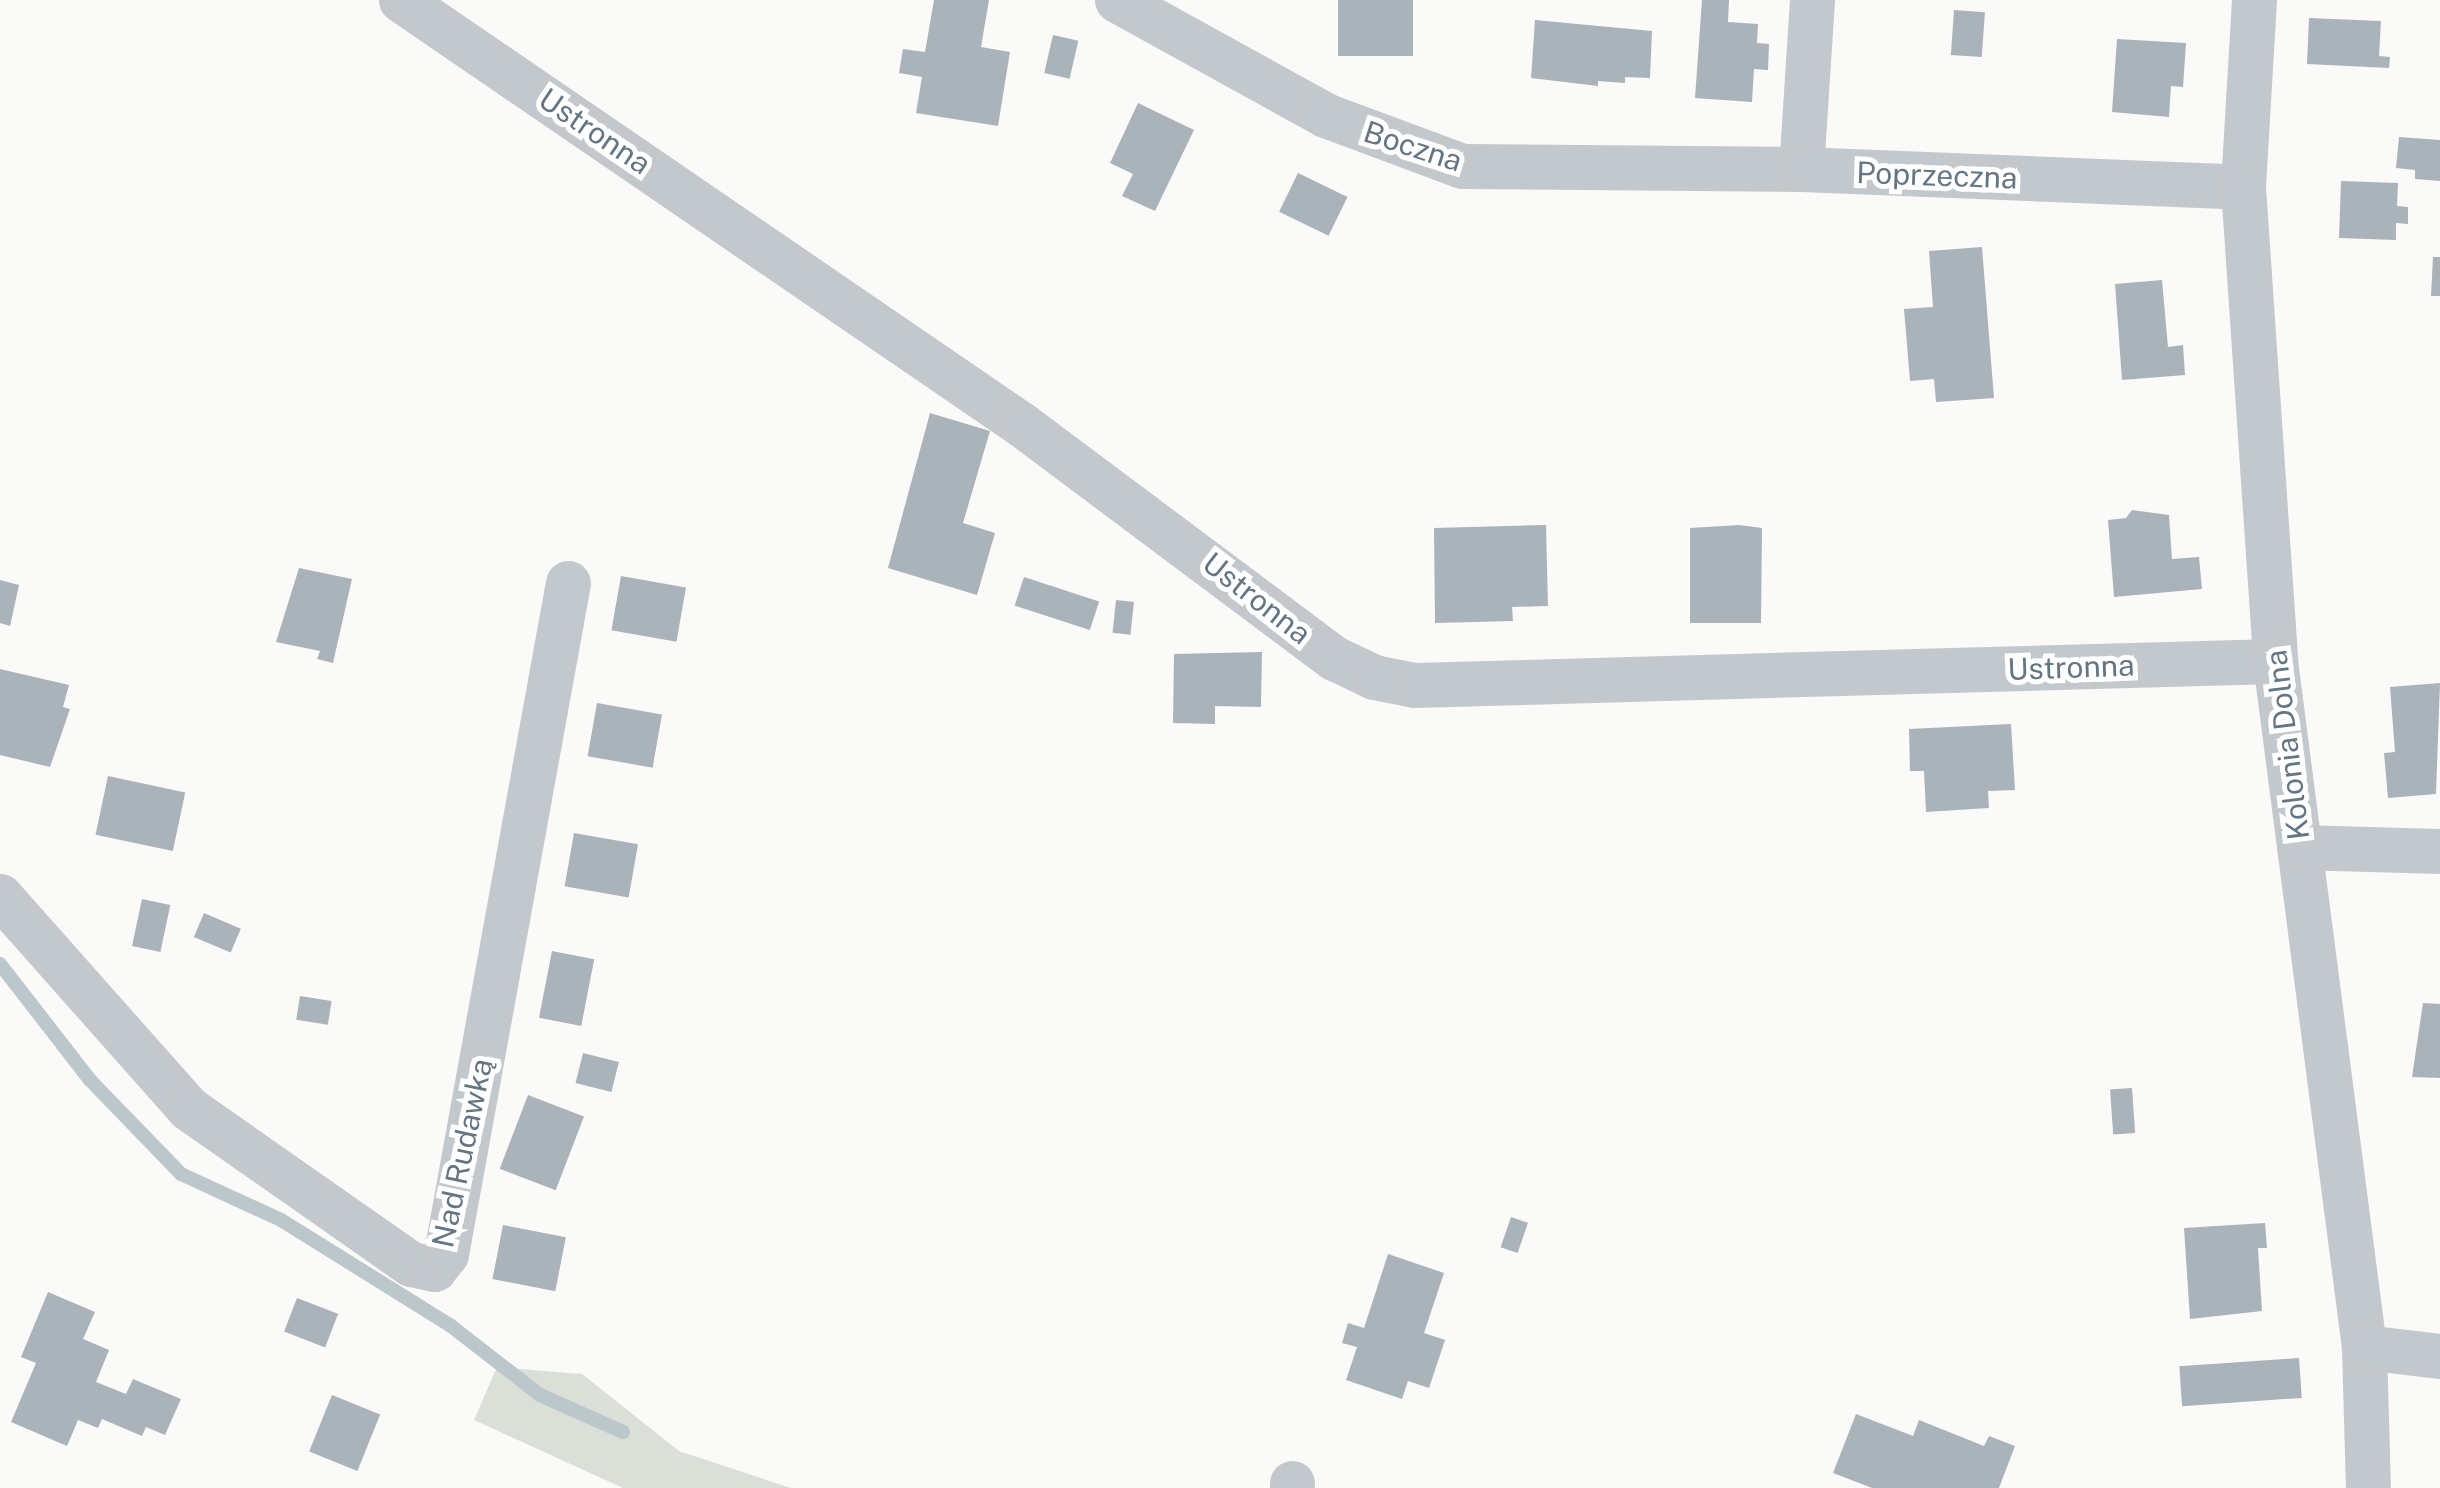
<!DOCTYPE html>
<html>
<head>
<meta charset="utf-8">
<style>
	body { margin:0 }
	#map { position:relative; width:2440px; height:1488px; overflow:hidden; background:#fafaf8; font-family:"Public Sans",sans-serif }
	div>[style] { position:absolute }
	.green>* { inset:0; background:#dadfd7 }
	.stream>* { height:14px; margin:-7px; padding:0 7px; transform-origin:7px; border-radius:7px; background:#bbc7cb }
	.building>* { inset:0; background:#aab3b9; transform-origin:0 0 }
	.street>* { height:45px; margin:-22.5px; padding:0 22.5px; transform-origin:22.5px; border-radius:22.5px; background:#c3c8cc }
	span { translate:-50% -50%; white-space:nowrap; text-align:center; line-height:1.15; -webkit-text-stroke:10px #fff; paint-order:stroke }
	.street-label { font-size:30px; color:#657683 }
</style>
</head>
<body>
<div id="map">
	<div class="green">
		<div style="clip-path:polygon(497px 1367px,582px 1374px,679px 1451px,791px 1488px,623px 1488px,474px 1420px)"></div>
	</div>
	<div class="stream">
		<div style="left:0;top:964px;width:147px;rotate:52.2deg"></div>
		<div style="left:90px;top:1080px;width:131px;rotate:45.9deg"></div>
		<div style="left:181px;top:1174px;width:110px;rotate:24.7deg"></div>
		<div style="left:281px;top:1220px;width:200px;rotate:31.9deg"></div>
		<div style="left:451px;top:1326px;width:113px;rotate:37.8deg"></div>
		<div style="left:540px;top:1395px;width:91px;rotate:24deg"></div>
	</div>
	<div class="building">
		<div style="clip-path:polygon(934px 0,989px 0,981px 47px,1010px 52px,998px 126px,916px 113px,922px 77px,899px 73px,903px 49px,925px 52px)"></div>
		<div style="left:1338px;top:0;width:75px;height:56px"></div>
		<div style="clip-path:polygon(1702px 0,1729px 0,1728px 22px,1758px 24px,1757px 43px,1769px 44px,1768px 70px,1754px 69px,1752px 102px,1695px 98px)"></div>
		<div style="left:1954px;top:10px;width:31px;height:45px;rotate:4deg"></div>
		<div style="clip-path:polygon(2309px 18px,2381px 21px,2379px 56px,2390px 57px,2389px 68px,2307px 64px)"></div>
		<div style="clip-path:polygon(1535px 20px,1652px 31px,1650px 78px,1625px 77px,1625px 83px,1598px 81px,1598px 86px,1531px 78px)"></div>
		<div style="left:1053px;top:35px;width:26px;height:39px;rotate:13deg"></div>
		<div style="clip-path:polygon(2117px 39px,2186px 43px,2183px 87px,2171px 86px,2169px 117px,2112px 112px)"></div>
		<div style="clip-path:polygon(1138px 103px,1194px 130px,1155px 211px,1122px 196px,1133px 174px,1110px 163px)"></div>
		<div style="clip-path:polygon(2399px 137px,2440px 140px,2440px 181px,2415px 179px,2415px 170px,2396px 168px)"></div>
		<div style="left:1298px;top:173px;width:55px;height:43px;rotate:26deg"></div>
		<div style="clip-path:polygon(2341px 181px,2398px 183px,2397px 206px,2408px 207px,2408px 224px,2396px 223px,2396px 240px,2339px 238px)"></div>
		<div style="clip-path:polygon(1982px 247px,1994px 398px,1936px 402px,1934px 379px,1910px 381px,1904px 309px,1933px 307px,1929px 251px)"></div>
		<div style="clip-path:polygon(2433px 257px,2440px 257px,2440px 296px,2431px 296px)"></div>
		<div style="clip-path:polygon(2162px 280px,2168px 347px,2183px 345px,2185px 375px,2122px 380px,2115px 284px)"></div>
		<div style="clip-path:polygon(930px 413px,990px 431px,963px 523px,995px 533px,977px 595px,888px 568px)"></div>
		<div style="clip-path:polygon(2132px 510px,2169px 515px,2172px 559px,2199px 557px,2202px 589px,2114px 597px,2108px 520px,2126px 518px)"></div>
		<div style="clip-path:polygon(1546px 525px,1548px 606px,1512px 607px,1513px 621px,1435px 623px,1434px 528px)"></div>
		<div style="clip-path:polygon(1739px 525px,1762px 528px,1761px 623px,1690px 623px,1690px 528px)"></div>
		<div style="clip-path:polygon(299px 568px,352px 579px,333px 663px,317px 659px,320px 651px,276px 642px)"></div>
		<div style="left:621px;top:576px;width:66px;height:55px;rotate:10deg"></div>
		<div style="left:1024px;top:577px;width:79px;height:30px;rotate:18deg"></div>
		<div style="clip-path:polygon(0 580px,19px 585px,10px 626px,0 623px)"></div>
		<div style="left:1116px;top:600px;width:18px;height:33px;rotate:6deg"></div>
		<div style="clip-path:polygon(1262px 652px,1261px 707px,1215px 706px,1215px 724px,1173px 723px,1174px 654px)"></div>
		<div style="clip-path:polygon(0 669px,69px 685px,63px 707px,70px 709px,50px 767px,0 755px)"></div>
		<div style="clip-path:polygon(2440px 683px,2436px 794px,2388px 798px,2384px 753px,2395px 752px,2390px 687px)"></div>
		<div style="left:597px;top:703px;width:66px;height:54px;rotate:10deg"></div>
		<div style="clip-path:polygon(2011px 724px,2015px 790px,1988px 791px,1989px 808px,1926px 812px,1924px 771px,1910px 771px,1909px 729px)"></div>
		<div style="left:108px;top:776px;width:79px;height:60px;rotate:12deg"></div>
		<div style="left:574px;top:833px;width:65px;height:54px;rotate:10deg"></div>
		<div style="left:142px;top:899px;width:29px;height:48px;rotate:12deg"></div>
		<div style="left:204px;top:913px;width:40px;height:26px;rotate:23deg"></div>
		<div style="left:552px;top:951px;width:43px;height:68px;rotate:11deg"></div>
		<div style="left:300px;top:996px;width:32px;height:24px;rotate:9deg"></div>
		<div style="clip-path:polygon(2423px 1003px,2440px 1004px,2440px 1078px,2412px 1077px)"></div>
		<div style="left:583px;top:1053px;width:37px;height:31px;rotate:14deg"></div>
		<div style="left:2132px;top:1088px;width:45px;height:22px;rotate:86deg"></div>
		<div style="left:528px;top:1095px;width:60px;height:79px;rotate:21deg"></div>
		<div style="left:1511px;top:1217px;width:18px;height:32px;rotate:19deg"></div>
		<div style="clip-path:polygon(2265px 1223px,2267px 1248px,2258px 1248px,2262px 1311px,2190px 1319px,2184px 1228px)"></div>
		<div style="left:503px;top:1225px;width:64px;height:55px;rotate:11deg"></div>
		<div style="clip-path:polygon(1388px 1254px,1444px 1273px,1424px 1333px,1445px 1340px,1429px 1388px,1408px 1381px,1402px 1399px,1346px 1380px,1357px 1347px,1342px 1343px,1348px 1323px,1364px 1328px)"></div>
		<div style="clip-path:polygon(48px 1292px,95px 1312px,83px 1339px,109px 1350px,96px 1382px,126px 1394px,133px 1379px,181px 1399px,165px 1435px,146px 1427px,142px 1436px,102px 1419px,98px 1428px,78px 1420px,67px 1446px,11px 1422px,36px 1363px,21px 1357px)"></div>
		<div style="left:297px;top:1298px;width:44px;height:36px;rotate:21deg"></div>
		<div style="left:2299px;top:1358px;width:40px;height:120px;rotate:86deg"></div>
		<div style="left:332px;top:1395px;width:52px;height:61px;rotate:22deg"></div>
		<div style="clip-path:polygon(1856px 1414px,1913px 1436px,1919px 1420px,1984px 1446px,1989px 1436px,2015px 1446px,1999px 1488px,1872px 1488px,1833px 1473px)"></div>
	</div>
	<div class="street">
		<div style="left:401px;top:0;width:751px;rotate:34.37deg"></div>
		<div style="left:1021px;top:424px;width:391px;rotate:36.8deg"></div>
		<div style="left:1334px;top:658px;width:44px;rotate:25.4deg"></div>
		<div style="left:1374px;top:677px;width:41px;rotate:11.3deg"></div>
		<div style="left:1414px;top:685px;width:861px;rotate:-1.6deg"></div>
		<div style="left:1117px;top:0;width:238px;rotate:28.9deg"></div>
		<div style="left:1325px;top:115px;width:146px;rotate:20.4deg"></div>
		<div style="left:1462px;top:166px;width:339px;rotate:0.5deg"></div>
		<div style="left:1812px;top:0;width:169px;rotate:93.7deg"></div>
		<div style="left:1801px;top:169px;width:442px;rotate:2.3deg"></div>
		<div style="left:2254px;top:0;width:187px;rotate:93.4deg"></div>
		<div style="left:2243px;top:187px;width:475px;rotate:86.1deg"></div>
		<div style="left:2275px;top:661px;width:692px;rotate:82.61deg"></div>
		<div style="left:2364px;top:1347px;width:141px;rotate:88.4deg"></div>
		<div style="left:2299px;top:847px;width:141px;rotate:1.6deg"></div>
		<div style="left:0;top:896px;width:283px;rotate:48.4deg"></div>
		<div style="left:188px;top:1108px;width:272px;rotate:35deg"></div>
		<div style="left:411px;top:1264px;width:24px;rotate:12deg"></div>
		<div style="left:434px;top:1269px;width:19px;rotate:-51deg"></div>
		<div style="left:446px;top:1254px;width:682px;rotate:-79.7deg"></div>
		<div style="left:2364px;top:1347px;width:77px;rotate:6.8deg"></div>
		<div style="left:1292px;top:1488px;width:5px;rotate:-90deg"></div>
	</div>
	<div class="street-label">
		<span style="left:595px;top:131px;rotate:34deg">Ustronna</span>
		<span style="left:1413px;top:146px;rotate:18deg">Boczna</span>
		<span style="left:1937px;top:175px;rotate:2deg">Poprzeczna</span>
		<span style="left:1257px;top:598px;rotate:38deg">Ustronna</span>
		<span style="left:2071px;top:667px;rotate:-2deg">Ustronna</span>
		<span style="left:2287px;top:745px;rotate:-97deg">Kolonia Dolna</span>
		<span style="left:462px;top:1153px;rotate:-78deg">Nad Rudawką</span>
	</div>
</div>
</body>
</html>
